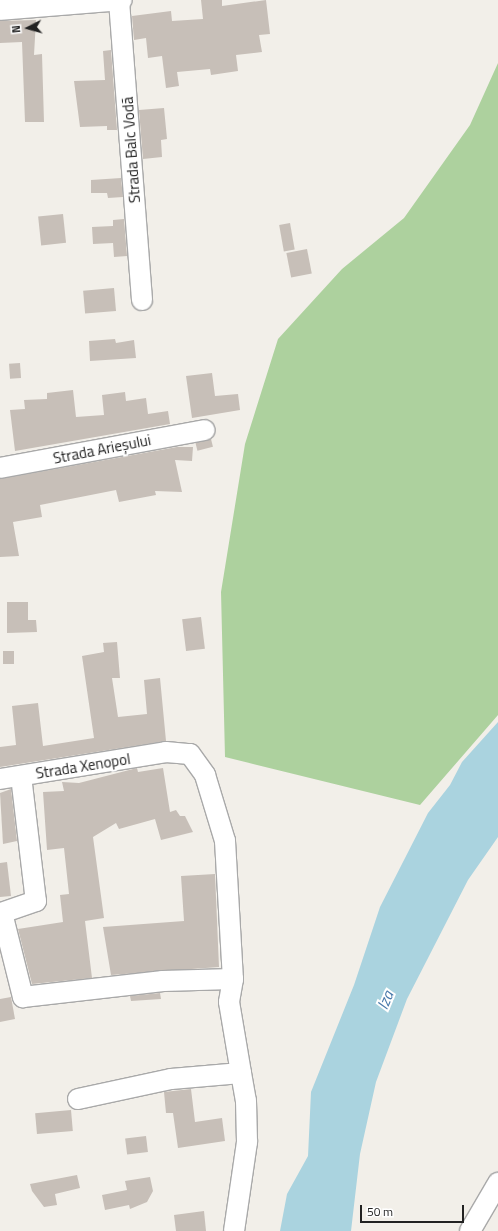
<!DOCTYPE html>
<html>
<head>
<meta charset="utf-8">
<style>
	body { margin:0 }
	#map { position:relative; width:498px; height:1231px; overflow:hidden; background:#f2efe9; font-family:"Titillium Web",sans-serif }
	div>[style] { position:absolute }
	.forest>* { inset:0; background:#add19e }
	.water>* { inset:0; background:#aad3df }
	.building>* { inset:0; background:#c7bfb8; transform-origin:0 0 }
	.roads { filter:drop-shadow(1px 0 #a9a9a9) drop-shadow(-1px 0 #a9a9a9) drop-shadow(0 1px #a9a9a9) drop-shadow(0 -1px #a9a9a9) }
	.minor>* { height:20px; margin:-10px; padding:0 10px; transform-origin:10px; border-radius:10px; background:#fff }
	span { translate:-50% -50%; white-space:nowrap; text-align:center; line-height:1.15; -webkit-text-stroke:4px #fff; paint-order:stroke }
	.street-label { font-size:15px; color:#222 }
	.water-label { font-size:16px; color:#4a7aab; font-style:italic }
	.north { position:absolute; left:8px; top:8px; width:40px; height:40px; -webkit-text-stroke:3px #fff; paint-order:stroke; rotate:264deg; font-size:11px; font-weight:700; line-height:16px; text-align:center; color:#222 }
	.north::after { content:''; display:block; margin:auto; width:14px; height:18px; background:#222; clip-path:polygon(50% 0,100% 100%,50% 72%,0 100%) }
	.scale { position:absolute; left:360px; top:1205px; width:104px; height:18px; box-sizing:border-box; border:2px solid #222; border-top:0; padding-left:5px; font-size:12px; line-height:14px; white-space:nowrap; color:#222; -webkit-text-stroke:3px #fff; paint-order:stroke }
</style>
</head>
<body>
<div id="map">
	<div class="forest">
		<div style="clip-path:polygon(498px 63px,498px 715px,420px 805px,225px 757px,221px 592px,245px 444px,278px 339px,342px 269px,404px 218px,470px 125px)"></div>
	</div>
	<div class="water">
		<div style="clip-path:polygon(498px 722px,498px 837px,468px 880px,407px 999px,376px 1082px,360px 1154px,351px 1231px,280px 1231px,287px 1194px,308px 1156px,311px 1092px,354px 985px,380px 907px,428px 813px,450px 785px,462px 762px)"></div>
	</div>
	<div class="building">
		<div style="clip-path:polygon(201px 0,222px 0,222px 6px,266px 0,270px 34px,259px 35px,262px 52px,236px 55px,238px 71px,211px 75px,210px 69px,177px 72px,179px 86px,166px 88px,162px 56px,148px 58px,146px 38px,134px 40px,132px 16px,171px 11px,172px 21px,203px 19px)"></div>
		<div style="clip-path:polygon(36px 20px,34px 55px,42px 54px,44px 122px,25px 122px,22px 42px,0 43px,0 21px)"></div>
		<div style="clip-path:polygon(111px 50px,117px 130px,107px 130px,107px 126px,80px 127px,74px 81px,105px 80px,103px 51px)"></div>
		<div style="clip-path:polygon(164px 108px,167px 139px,161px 140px,162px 157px,143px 159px,139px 110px)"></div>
		<div style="clip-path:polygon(121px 178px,123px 197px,108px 198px,107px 193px,91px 193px,91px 180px)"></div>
		<div style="left:63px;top:214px;width:29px;height:25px;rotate:84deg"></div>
		<div style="clip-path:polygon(124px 219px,127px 256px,114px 257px,113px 243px,93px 244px,92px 227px,113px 226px,113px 220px)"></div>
		<div style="left:290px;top:223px;width:27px;height:11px;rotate:80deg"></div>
		<div style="left:307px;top:249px;width:25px;height:21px;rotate:79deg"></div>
		<div style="left:114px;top:288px;width:23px;height:31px;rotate:85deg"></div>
		<div style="clip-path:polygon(115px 339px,116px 343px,134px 340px,136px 358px,90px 361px,89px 341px)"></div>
		<div style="left:20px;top:363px;width:15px;height:11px;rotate:86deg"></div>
		<div style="clip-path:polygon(212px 373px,215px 396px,238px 394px,240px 410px,192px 418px,186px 376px)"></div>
		<div style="clip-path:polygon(73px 390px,76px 417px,104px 415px,102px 395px,125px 392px,126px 401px,146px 398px,148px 414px,168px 411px,170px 424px,15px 451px,10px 410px,25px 409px,24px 400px,47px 399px,47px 393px)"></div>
		<div style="left:211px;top:439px;width:8px;height:16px;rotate:76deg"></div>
		<div style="clip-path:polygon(177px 447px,193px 447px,192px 461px,175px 460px,182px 492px,155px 491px,156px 495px,119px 502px,116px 490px,40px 505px,42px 517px,13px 522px,19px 556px,0 557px,0 479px)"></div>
		<div style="clip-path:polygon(7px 602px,28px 602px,28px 620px,36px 620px,37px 632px,7px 633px)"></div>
		<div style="left:201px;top:617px;width:32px;height:19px;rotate:83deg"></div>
		<div style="clip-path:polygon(117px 642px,120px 678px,112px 678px,118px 717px,147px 714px,144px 680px,160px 678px,166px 741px,0 767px,0 747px,16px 745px,12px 706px,38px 703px,43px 746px,94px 738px,82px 656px,104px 652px,103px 643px)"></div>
		<div style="left:3px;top:651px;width:11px;height:13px"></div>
		<div style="clip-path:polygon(137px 768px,138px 772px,163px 768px,170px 812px,176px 810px,180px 816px,185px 816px,193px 832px,161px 840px,155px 819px,119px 829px,116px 823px,93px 837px,104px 918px,85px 921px,92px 978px,32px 984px,18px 929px,63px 922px,60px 895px,69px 894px,64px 848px,47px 850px,43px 792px,64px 791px,62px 782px,79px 783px)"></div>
		<div style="clip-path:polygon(11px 789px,17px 841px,3px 844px,0 793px)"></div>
		<div style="clip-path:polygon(7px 862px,11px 896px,0 897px,0 863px)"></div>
		<div style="clip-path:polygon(215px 874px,219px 967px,111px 975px,103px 927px,184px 921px,181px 876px)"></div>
		<div style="clip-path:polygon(160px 993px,161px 999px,131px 1001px,130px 996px)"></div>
		<div style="clip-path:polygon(11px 997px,15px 1019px,0 1022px,0 999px)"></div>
		<div style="clip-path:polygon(191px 1089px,195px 1122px,222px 1118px,225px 1141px,178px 1148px,173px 1113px,166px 1113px,164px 1092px)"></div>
		<div style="left:71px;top:1110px;width:21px;height:36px;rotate:85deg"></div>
		<div style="left:146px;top:1136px;width:16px;height:21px;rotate:83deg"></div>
		<div style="clip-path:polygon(77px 1175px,80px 1188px,55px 1194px,57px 1205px,44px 1207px,32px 1191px,30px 1184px)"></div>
		<div style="clip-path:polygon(150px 1177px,153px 1191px,147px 1202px,130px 1209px,129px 1205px,105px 1210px,102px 1195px,127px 1190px,125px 1181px)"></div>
		<div style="clip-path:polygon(204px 1211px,206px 1231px,176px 1231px,174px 1215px)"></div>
	</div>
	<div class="roads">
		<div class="minor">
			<div style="left:119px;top:1px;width:300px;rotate:85.6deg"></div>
			<div style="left:0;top:10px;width:122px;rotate:-4.7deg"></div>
			<div style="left:0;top:468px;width:208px;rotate:-10.5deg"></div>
			<div style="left:21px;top:776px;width:126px;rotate:83.2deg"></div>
			<div style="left:36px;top:901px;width:36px;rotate:161deg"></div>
			<div style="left:2px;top:913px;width:87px;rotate:76deg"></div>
			<div style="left:23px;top:997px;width:141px;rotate:-6.5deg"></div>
			<div style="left:163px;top:981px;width:70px;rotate:-1.6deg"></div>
			<div style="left:0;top:779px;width:168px;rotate:-9.2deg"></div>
			<div style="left:166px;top:752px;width:24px;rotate:5deg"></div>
			<div style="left:190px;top:754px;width:26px;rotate:54deg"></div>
			<div style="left:205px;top:775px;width:69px;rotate:73.1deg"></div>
			<div style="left:225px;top:841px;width:138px;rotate:86.7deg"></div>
			<div style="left:233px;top:979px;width:23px;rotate:100deg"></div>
			<div style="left:229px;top:1002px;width:72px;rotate:80.4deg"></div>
			<div style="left:78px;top:1099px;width:95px;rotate:-12.1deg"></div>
			<div style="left:171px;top:1079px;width:70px;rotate:-4.9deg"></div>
			<div style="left:241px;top:1073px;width:28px;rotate:80deg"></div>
			<div style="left:246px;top:1101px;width:41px;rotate:88.6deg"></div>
			<div style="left:247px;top:1142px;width:90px;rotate:98.3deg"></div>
			<div style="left:470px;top:1231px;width:56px;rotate:-59.7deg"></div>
		</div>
	</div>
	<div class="street-label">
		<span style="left:131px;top:150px;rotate:-94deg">Strada Balc Vodă</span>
		<span style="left:102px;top:449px;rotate:-11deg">Strada Arieșului</span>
		<span style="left:83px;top:766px;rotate:-9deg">Strada Xenopol</span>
	</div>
	<div class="water-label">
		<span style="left:385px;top:1000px;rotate:-67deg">Iza</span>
	</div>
	<div class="north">N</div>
	<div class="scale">50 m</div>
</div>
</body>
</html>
